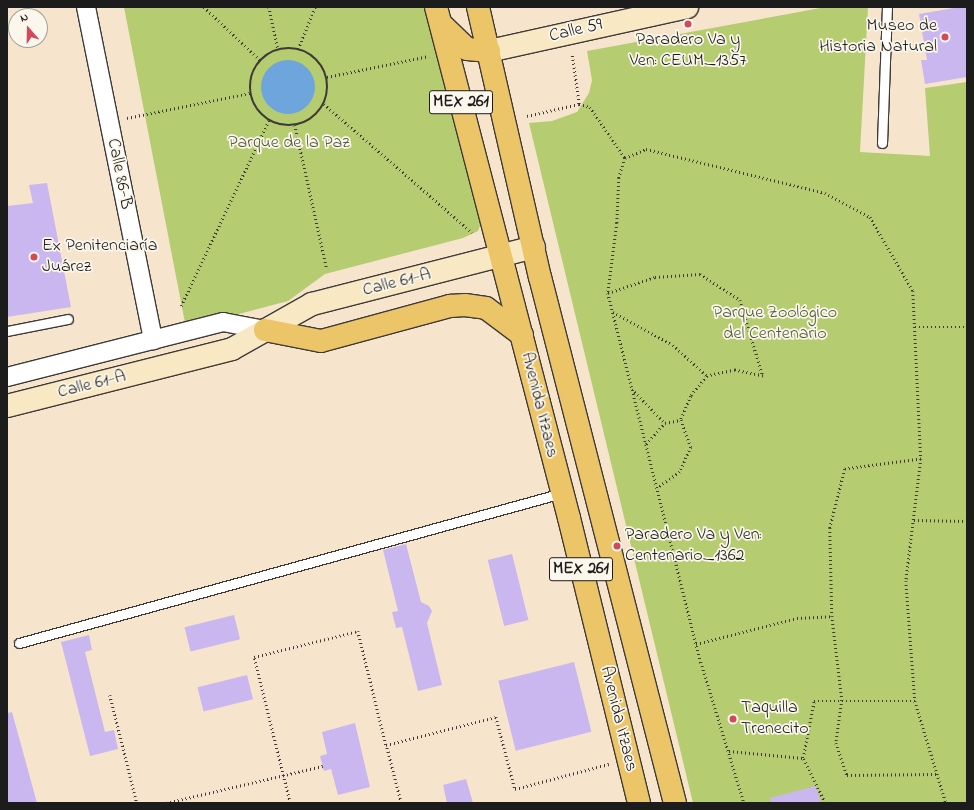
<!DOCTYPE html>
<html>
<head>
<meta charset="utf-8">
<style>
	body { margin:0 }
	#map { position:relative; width:974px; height:810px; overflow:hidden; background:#f7e4cd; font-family:"Indie Flower",sans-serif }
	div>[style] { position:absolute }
	.green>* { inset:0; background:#b6cc70 }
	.water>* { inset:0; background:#6ea5dc }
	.round { border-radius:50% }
	.building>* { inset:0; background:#cab7f0; transform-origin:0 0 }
	.path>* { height:2.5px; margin-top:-1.25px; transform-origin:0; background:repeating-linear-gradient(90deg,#3d3a37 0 1px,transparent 0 4px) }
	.path>.ring { margin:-1.25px; padding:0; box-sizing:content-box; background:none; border:2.5px solid #3d3a37; border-radius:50% }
	.roads { filter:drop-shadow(1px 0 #3d3a37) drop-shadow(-1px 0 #3d3a37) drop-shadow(0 1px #3d3a37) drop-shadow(0 -1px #3d3a37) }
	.lane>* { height:9px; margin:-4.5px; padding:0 4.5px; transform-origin:4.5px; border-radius:4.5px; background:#fff }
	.street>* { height:18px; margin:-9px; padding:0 9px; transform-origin:9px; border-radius:9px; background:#fff }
	.secondary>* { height:22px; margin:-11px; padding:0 11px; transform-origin:11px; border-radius:11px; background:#f8e8c3 }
	.primary>* { height:22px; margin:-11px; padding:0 11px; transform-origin:11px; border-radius:11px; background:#edc569 }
	.dots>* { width:11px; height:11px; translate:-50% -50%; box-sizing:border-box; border:2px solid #fbf7ec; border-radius:50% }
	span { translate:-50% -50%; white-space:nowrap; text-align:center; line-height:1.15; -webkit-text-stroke:3.5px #fbf7ec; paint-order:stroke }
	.shield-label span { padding:1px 3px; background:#fbf7ec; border:1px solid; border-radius:3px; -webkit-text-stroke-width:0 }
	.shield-label { font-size:17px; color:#1c1c1c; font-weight:700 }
	.poi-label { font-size:18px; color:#1c1c1c }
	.right { translate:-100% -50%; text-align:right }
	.left { translate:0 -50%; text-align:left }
	.street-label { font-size:18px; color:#1c1c1c }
	.park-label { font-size:18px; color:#525a39 }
	.frame { position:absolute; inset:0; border:8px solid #1c1c1c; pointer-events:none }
	.north { position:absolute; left:8px; top:8px; width:40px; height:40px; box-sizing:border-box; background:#fbf7ec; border:1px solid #a29f99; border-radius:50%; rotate:340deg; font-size:11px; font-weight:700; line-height:16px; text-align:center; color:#1c1c1c }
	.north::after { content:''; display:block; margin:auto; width:14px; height:18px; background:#d1495b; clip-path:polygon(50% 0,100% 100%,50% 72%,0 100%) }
</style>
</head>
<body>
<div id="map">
	<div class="green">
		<div style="clip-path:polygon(124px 7px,427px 7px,481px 223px,478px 231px,463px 238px,325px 274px,288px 301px,186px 328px)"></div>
		<div style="clip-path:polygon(826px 7px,868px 7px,860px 152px,930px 156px,925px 88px,967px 82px,967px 803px,693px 803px,529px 123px,552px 121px,577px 112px,589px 93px,592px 80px,587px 51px)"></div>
	</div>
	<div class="water">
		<div class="round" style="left:261px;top:60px;width:54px;height:54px"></div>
	</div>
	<div class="building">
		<div style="clip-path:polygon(960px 7px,967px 7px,967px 77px,925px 84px,921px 60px,927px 60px,919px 14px)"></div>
		<div style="clip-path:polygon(47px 183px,71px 307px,7px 317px,7px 206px,33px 203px,29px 185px)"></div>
		<div style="clip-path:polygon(406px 544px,421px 602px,429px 606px,432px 611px,427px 623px,442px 685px,418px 691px,402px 627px,396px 628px,392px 612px,398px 611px,383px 550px)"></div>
		<div style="left:512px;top:554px;width:68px;height:25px;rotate:76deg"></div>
		<div style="left:234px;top:615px;width:25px;height:51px;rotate:76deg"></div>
		<div style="clip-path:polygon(89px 635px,92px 650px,85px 652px,105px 732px,114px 730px,118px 749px,90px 756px,61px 642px)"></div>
		<div style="left:574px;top:662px;width:72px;height:78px;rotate:76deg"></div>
		<div style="left:247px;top:675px;width:25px;height:51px;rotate:76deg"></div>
		<div style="clip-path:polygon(12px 712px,37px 803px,7px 803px,7px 713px)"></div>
		<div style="clip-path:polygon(355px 723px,370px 787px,338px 795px,331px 769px,324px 771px,320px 756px,327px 754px,322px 732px)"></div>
		<div style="clip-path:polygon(466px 779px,473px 803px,447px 803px,443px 785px)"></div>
		<div style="clip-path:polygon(816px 786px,821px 803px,771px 803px,770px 798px)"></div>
	</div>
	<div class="path">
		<div style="left:204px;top:7px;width:77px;rotate:43.4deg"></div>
		<div style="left:269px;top:7px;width:43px;rotate:77.9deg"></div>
		<div class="ring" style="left:250px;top:48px;width:75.5px;height:75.5px"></div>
		<div style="left:298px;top:49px;width:45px;rotate:-68deg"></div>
		<div style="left:327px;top:77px;width:104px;rotate:-11.6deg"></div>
		<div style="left:324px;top:104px;width:196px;rotate:40.9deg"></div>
		<div style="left:579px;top:104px;width:11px;rotate:15deg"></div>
		<div style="left:590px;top:107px;width:62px;rotate:55.5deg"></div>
		<div style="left:625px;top:158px;width:23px;rotate:-23deg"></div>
		<div style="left:646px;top:149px;width:184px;rotate:13.8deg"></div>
		<div style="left:825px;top:193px;width:51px;rotate:28.1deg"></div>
		<div style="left:870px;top:217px;width:86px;rotate:59.8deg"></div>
		<div style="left:913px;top:291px;width:168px;rotate:87.3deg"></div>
		<div style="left:921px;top:459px;width:123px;rotate:97deg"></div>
		<div style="left:906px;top:581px;width:120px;rotate:85.7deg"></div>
		<div style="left:915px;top:701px;width:107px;rotate:73.1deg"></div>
		<div style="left:527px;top:116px;width:53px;rotate:-13deg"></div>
		<div style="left:579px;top:104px;width:49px;rotate:-98.1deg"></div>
		<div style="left:127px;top:118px;width:126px;rotate:-11.5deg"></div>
		<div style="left:295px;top:125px;width:148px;rotate:77.5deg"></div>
		<div style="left:625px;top:158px;width:21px;rotate:107deg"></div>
		<div style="left:619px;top:178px;width:45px;rotate:92.5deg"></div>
		<div style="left:617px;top:223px;width:71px;rotate:97.3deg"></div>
		<div style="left:608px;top:293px;width:381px;rotate:75.9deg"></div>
		<div style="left:701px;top:662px;width:147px;rotate:73deg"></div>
		<div style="left:608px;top:293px;width:50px;rotate:-18.8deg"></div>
		<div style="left:655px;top:277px;width:45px;rotate:-3.8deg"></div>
		<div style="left:700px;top:274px;width:48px;rotate:33deg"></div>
		<div style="left:740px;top:300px;width:79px;rotate:73.2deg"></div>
		<div style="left:763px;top:376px;width:29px;rotate:-168deg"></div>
		<div style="left:735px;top:370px;width:29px;rotate:168deg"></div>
		<div style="left:707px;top:376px;width:26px;rotate:129deg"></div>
		<div style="left:691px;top:396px;width:26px;rotate:113deg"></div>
		<div style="left:681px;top:420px;width:29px;rotate:70deg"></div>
		<div style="left:691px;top:447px;width:27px;rotate:114deg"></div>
		<div style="left:680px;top:472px;width:28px;rotate:145deg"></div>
		<div style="left:181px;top:306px;width:206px;rotate:-64.7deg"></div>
		<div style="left:613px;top:312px;width:68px;rotate:28.8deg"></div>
		<div style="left:673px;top:345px;width:46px;rotate:42.4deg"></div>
		<div style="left:915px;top:327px;width:52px"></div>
		<div style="left:632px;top:389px;width:47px;rotate:45.9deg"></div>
		<div style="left:646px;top:444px;width:28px;rotate:-48deg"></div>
		<div style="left:665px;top:423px;width:16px;rotate:-11deg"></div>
		<div style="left:921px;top:459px;width:77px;rotate:172.5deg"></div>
		<div style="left:845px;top:469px;width:61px;rotate:104.3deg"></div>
		<div style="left:830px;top:528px;width:88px;rotate:88.7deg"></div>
		<div style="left:832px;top:616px;width:85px;rotate:83.2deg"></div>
		<div style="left:842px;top:700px;width:43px;rotate:97.9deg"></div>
		<div style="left:836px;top:743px;width:34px;rotate:71deg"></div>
		<div style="left:847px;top:775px;width:90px;rotate:-0.6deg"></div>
		<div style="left:914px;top:520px;width:53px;rotate:1.1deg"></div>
		<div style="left:696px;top:644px;width:104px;rotate:-14.4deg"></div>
		<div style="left:797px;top:618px;width:35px;rotate:-3deg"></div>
		<div style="left:110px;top:695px;width:111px;rotate:76deg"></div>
		<div style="left:729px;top:751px;width:74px;rotate:5.4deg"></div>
		<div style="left:166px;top:803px;width:161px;rotate:-13.3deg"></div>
		<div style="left:290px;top:803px;width:150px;rotate:-103.9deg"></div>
		<div style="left:254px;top:657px;width:107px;rotate:-14deg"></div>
		<div style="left:358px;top:631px;width:117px;rotate:76.2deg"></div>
		<div style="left:401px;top:803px;width:60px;rotate:-104.5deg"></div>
		<div style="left:386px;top:745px;width:114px;rotate:-14.3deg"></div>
		<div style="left:496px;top:717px;width:74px;rotate:75.2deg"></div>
		<div style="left:515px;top:789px;width:97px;rotate:-14.9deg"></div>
		<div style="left:825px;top:803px;width:50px;rotate:-116.1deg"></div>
		<div style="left:803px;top:758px;width:58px;rotate:-79.1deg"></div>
		<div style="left:814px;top:701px;width:101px"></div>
	</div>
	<div class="roads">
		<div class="lane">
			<div style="left:882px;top:143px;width:136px;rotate:-87.9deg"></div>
			<div style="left:7px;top:331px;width:62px;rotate:-11.1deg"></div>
			<div style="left:19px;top:643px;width:563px;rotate:-15.44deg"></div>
		</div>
		<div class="street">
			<div style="left:86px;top:7px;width:340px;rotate:78.6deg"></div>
			<div style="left:7px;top:377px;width:223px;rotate:-14.3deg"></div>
			<div style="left:223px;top:322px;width:43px;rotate:10.8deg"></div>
		</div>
		<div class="secondary">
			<div style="left:489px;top:51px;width:203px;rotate:-12.5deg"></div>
			<div style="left:7px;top:406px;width:232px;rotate:-14.2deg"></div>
			<div style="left:232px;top:349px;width:92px;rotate:-29.4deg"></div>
			<div style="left:312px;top:304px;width:229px;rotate:-14.4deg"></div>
		</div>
		<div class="primary">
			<div style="left:436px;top:7px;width:528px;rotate:75.41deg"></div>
			<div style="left:569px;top:518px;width:293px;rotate:76.2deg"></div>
			<div style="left:478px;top:7px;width:277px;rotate:77.1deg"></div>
			<div style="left:540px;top:277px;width:543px;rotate:75.61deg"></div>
			<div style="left:441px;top:24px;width:36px;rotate:44deg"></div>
			<div style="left:467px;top:49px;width:22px;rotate:5deg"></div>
			<div style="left:265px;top:330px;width:57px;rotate:11.1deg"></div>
			<div style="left:321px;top:341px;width:134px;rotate:-15.2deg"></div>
			<div style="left:450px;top:306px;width:15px;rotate:-4deg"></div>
			<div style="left:465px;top:305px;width:21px;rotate:8deg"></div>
			<div style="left:486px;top:308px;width:45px;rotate:36.9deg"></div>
		</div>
	</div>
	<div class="dots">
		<div style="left:688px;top:24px;background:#d1495b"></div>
		<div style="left:945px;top:37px;background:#d1495b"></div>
		<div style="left:34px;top:257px;background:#d1495b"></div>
		<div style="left:617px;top:546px;background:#d1495b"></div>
		<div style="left:733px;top:719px;background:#d1495b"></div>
	</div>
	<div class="shield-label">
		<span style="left:461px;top:102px">MEX 261</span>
		<span style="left:581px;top:569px">MEX 261</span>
	</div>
	<div class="poi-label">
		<span class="right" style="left:937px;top:37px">Museo de<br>Historia Natural</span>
		<span style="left:688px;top:51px">Paradero Va y<br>Ven: CEUM_1357</span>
		<span class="left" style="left:42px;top:257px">Ex Penitenciaría<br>Juárez</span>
		<span class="left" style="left:625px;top:546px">Paradero Va y Ven:<br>Centenario_1362</span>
		<span class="left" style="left:741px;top:719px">Taquilla<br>Trenecito</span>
	</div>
	<div class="street-label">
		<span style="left:576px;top:31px;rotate:-13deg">Calle 59</span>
		<span style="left:119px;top:174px;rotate:79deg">Calle 86-B</span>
		<span style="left:397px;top:283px;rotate:-14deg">Calle 61-A</span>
		<span style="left:92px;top:385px;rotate:-14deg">Calle 61-A</span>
		<span style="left:539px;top:405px;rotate:76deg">Avenida Itzaes</span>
		<span style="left:618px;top:719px;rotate:76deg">Avenida Itzaes</span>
	</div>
	<div class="park-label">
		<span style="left:289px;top:143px">Parque de la Paz</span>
		<span style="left:775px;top:324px">Parque Zoológico<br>del Centenario</span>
	</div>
	<div class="frame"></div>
	<div class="north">N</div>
</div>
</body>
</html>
